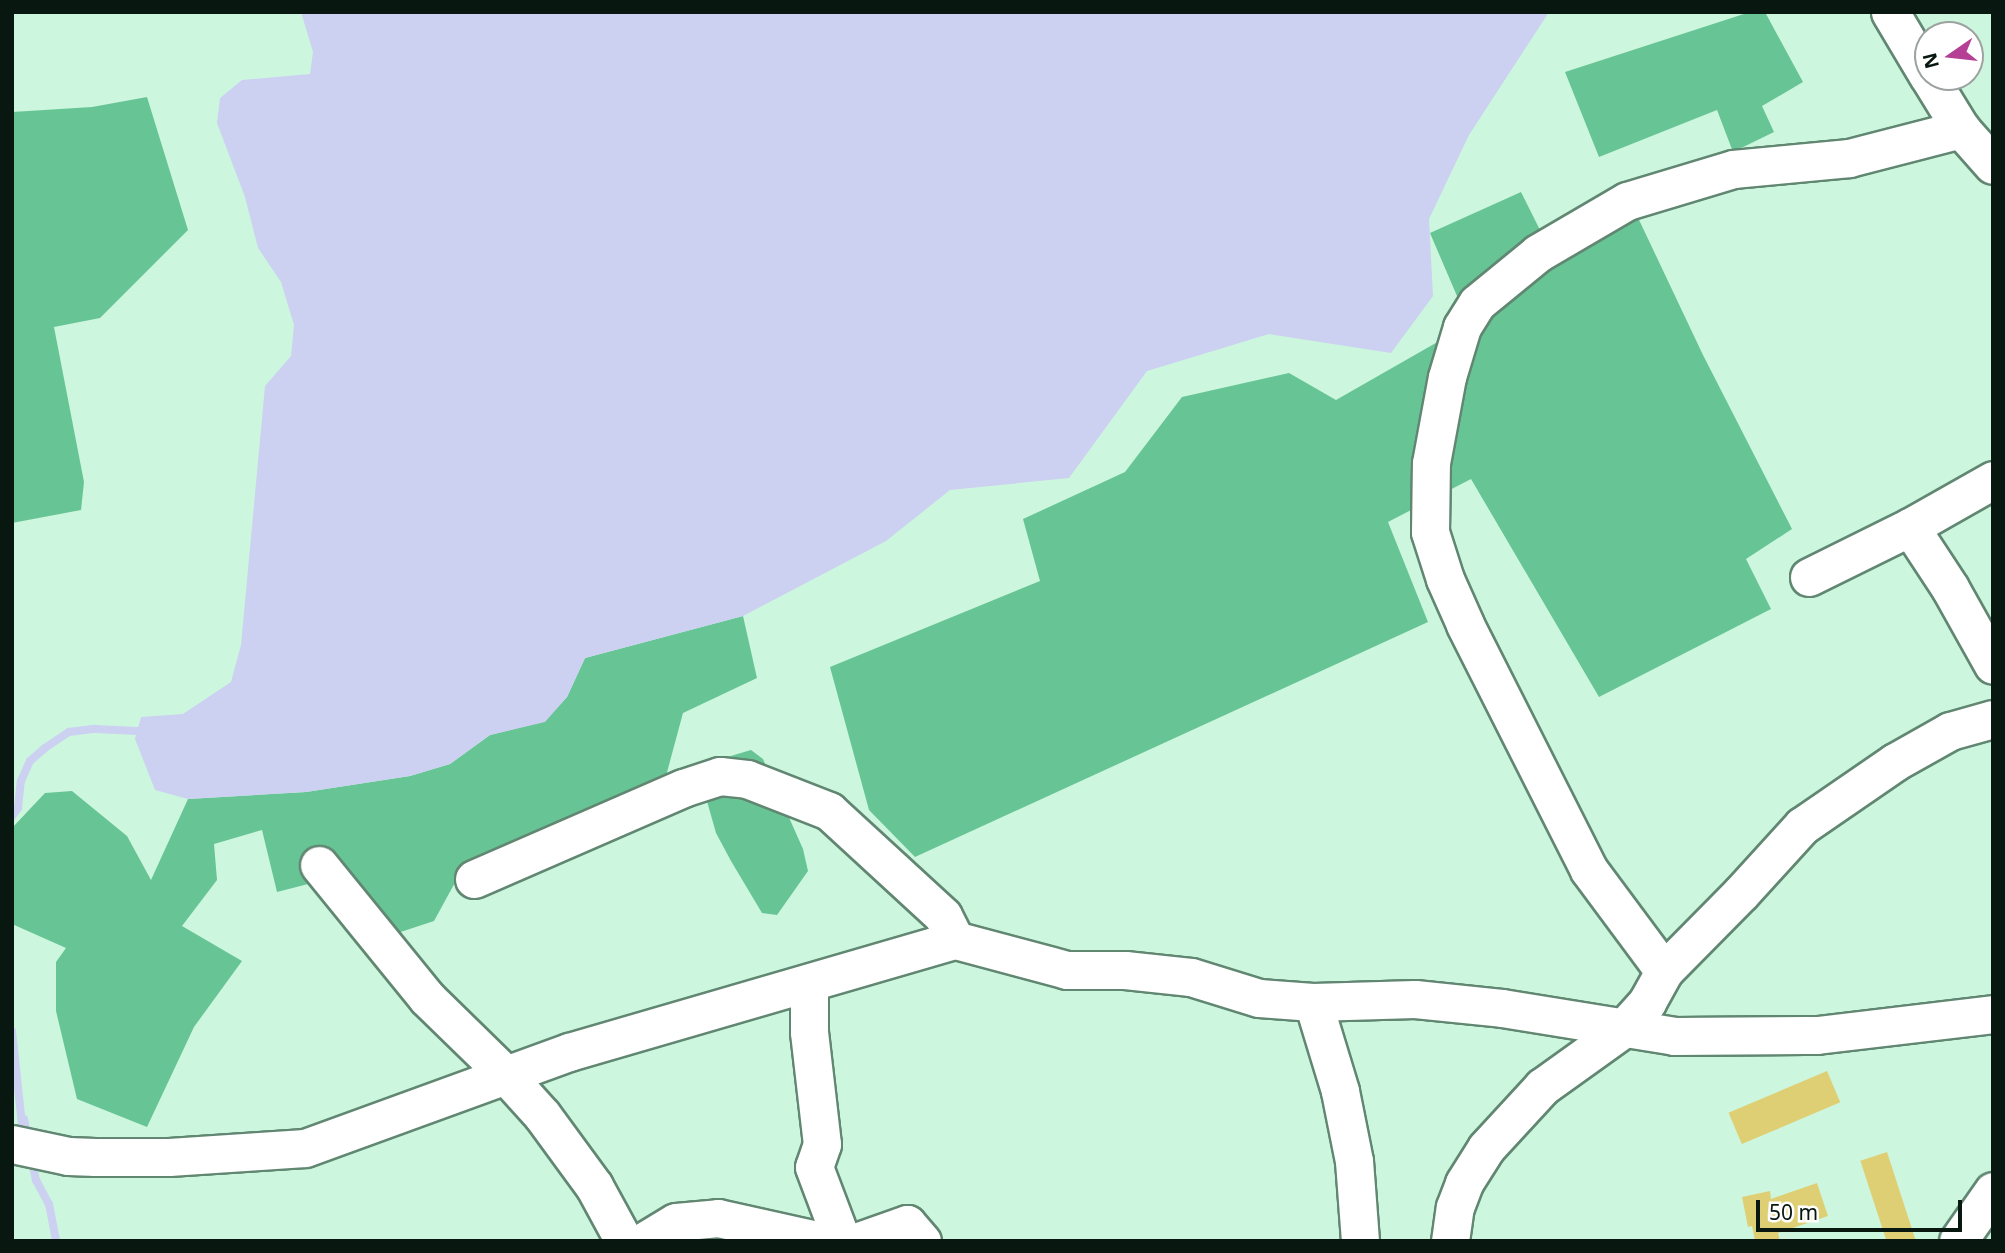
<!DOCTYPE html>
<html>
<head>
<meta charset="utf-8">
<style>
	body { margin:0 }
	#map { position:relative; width:2005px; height:1253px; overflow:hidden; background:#cdf6de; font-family:"Noto Sans",sans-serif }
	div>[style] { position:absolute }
	.forest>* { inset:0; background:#67c595 }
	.water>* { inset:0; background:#ccd0f1 }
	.stream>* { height:8px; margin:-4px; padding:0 4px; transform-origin:4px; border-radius:4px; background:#ccd0f1 }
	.building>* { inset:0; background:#dfcf74; transform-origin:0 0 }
	.roads { filter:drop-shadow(2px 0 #618772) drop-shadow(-2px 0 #618772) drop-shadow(0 2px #618772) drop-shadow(0 -2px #618772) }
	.minor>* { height:37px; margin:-18.5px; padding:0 18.5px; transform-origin:18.5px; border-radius:18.5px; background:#fff }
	span { translate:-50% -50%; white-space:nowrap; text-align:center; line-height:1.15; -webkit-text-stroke:5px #fff; paint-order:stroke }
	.frame { position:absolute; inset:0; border:14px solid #08170f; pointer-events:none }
	.north { position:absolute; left:1914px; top:21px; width:70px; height:70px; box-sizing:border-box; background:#fff; border:2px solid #9ca29f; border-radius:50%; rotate:256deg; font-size:19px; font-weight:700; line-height:28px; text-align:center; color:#08170f }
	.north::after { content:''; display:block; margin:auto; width:24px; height:32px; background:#b53f95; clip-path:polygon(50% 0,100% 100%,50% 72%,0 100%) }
	.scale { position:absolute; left:1756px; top:1200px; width:206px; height:32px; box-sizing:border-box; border:4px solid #08170f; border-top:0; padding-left:9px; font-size:21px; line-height:24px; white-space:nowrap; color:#08170f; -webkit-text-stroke:5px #fff; paint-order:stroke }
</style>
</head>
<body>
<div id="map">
	<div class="forest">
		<div style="clip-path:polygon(1750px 12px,1765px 12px,1803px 82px,1762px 106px,1774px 132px,1733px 152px,1717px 110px,1599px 157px,1565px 72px)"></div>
		<div style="clip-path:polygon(147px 97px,188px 230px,100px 318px,54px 327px,84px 482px,81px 510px,12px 523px,12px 112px,92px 107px)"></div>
		<div style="clip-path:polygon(1521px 192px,1553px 256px,1632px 205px,1703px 355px,1792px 529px,1746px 559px,1771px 609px,1599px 697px,1471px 479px,1388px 522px,1428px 622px,915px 857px,869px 810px,830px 667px,1040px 581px,1023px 519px,1125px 472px,1182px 397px,1289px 373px,1336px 400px,1469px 324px,1430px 233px)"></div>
		<div style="clip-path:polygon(743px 616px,757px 678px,683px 713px,666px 776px,463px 868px,434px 921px,364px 944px,347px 874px,277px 892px,262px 830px,214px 844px,217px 880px,182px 926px,242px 961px,194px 1027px,147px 1127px,77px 1099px,56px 1011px,56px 962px,66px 948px,12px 924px,12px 828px,45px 793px,72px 791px,127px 836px,151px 880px,188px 799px,306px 792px,410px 776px,450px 764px,490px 735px,545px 721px,567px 697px,585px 658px)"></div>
		<div style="clip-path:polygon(751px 750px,763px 759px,803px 849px,808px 871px,777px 915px,762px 913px,731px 861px,716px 833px,697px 766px)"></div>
	</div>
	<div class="water">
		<div style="clip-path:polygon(301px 12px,1549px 12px,1469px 135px,1429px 219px,1433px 296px,1391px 353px,1269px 334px,1147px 371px,1069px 478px,950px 490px,886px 541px,743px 616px,585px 658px,567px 697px,545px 722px,490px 735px,450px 764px,410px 776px,306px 792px,188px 799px,155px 790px,135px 739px,141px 717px,183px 714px,231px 682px,241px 645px,265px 386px,291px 356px,294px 325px,281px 282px,258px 248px,245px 197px,217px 123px,220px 98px,242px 80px,310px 74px,313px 52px)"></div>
	</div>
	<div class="stream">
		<div style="left:12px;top:816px;width:10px;rotate:-53deg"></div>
		<div style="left:18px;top:808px;width:27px;rotate:-84deg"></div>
		<div style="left:21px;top:781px;width:22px;rotate:-66deg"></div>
		<div style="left:30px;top:761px;width:20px;rotate:-41deg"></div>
		<div style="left:45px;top:748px;width:29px;rotate:-34deg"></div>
		<div style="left:69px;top:732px;width:26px;rotate:-7deg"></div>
		<div style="left:95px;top:729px;width:42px;rotate:2.7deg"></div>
		<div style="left:12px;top:1031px;width:94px;rotate:83.9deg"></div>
		<div style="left:24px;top:1119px;width:19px;rotate:78deg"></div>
		<div style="left:31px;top:1157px;width:24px;rotate:78deg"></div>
		<div style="left:36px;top:1180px;width:27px;rotate:62deg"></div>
		<div style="left:49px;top:1204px;width:38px;rotate:79deg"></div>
	</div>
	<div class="building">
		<div style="left:1827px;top:1071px;width:34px;height:107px;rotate:67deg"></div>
		<div style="left:1887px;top:1152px;width:94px;height:28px;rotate:72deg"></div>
		<div style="clip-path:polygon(1817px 1183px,1828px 1216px,1778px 1233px,1780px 1241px,1755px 1241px,1752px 1226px,1748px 1227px,1742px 1197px,1770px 1191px,1771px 1199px)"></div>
	</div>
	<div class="roads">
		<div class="minor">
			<div style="left:1890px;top:12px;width:74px;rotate:59.3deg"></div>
			<div style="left:1929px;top:77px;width:61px;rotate:58.4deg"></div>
			<div style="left:1961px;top:129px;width:48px;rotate:48.4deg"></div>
			<div style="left:1993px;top:480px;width:95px;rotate:150.5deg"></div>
			<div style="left:1910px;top:527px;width:73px;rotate:56.7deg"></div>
			<div style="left:1950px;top:588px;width:88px;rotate:60.8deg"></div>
			<div style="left:1809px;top:577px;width:113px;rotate:-26.3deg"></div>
			<div style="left:319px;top:865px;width:171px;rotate:50.9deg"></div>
			<div style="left:427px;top:998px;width:109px;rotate:44.3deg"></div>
			<div style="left:505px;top:1074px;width:55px;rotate:47.9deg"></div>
			<div style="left:542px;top:1115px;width:88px;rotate:53.8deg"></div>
			<div style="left:594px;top:1186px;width:63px;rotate:61.4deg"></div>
			<div style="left:474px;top:879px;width:228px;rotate:-23.5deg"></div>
			<div style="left:683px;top:788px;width:39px;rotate:-18deg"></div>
			<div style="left:720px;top:776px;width:27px;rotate:6deg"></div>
			<div style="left:747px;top:779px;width:88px;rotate:21.3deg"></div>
			<div style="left:829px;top:811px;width:155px;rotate:42.6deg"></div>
			<div style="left:943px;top:916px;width:27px;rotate:63deg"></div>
			<div style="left:1664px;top:971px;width:126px;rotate:-126.6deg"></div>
			<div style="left:1589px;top:870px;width:275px;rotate:-116.8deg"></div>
			<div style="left:1465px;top:624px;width:49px;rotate:-114deg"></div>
			<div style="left:1445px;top:579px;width:49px;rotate:-107.7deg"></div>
			<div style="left:1430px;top:532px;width:69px;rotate:-89.2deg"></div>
			<div style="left:1431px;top:463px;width:87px;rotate:-79.5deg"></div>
			<div style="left:1447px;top:377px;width:52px;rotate:-73.3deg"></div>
			<div style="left:1462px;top:327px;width:28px;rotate:-58deg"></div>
			<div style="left:1477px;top:303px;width:79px;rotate:-39.3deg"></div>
			<div style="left:1538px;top:253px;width:103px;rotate:-30.3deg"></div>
			<div style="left:1627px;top:201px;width:111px;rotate:-16.8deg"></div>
			<div style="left:1733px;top:169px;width:117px;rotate:-5.4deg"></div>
			<div style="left:1849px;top:158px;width:116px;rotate:-14.5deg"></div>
			<div style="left:809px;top:983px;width:49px;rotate:90deg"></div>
			<div style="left:809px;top:1032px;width:113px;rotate:83.4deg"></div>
			<div style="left:822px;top:1144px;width:24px;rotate:109deg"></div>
			<div style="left:814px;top:1167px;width:79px;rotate:69.3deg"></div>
			<div style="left:1313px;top:1002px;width:93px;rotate:73.1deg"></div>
			<div style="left:1340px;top:1091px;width:71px;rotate:78.7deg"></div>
			<div style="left:1354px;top:1161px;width:80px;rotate:85.7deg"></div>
			<div style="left:12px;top:1144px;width:57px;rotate:12.1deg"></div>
			<div style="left:68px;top:1156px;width:27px;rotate:2deg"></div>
			<div style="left:95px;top:1157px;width:74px"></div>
			<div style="left:169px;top:1157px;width:136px;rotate:-3.8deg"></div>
			<div style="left:305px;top:1148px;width:281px;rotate:-20deg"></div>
			<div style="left:569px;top:1052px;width:402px;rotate:-16.2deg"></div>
			<div style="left:955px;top:940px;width:116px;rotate:15deg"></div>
			<div style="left:1067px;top:970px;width:58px"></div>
			<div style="left:1125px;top:970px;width:66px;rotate:6.1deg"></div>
			<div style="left:1191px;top:977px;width:71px;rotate:17.2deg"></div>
			<div style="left:1259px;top:998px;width:54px;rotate:4.2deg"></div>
			<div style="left:1313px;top:1002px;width:102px;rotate:-1.7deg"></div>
			<div style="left:1415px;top:999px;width:87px;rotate:5.9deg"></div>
			<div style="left:1502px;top:1008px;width:174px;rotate:9.2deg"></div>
			<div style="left:1674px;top:1036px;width:143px;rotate:-0.4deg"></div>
			<div style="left:1817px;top:1035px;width:177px;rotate:-6.8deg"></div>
			<div style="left:644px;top:1241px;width:37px;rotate:-31deg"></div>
			<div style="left:676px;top:1222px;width:42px;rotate:-5.4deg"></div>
			<div style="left:718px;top:1218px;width:106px;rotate:12.6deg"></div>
			<div style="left:859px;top:1241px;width:51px;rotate:-19.5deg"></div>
			<div style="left:907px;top:1224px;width:23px;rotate:49deg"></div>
			<div style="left:1450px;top:1241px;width:34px;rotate:-82deg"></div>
			<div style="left:1455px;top:1207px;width:26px;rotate:-69deg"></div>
			<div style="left:1464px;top:1183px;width:41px;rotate:-57.8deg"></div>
			<div style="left:1486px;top:1148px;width:83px;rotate:-47.4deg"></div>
			<div style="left:1542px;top:1087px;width:100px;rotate:-35.6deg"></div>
			<div style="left:1623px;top:1029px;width:36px;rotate:-48deg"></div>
			<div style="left:1647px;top:1002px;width:35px;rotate:-61deg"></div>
			<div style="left:1664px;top:971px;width:110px;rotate:-45.4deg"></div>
			<div style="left:1741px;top:893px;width:91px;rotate:-47.7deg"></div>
			<div style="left:1802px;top:826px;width:113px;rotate:-34.5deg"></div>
			<div style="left:1895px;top:762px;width:63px;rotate:-29.4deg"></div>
			<div style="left:1950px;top:731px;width:45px;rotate:-15.6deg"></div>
			<div style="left:1958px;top:1241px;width:61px;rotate:-55deg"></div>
		</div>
	</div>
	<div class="frame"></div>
	<div class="north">N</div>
	<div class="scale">50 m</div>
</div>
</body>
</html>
